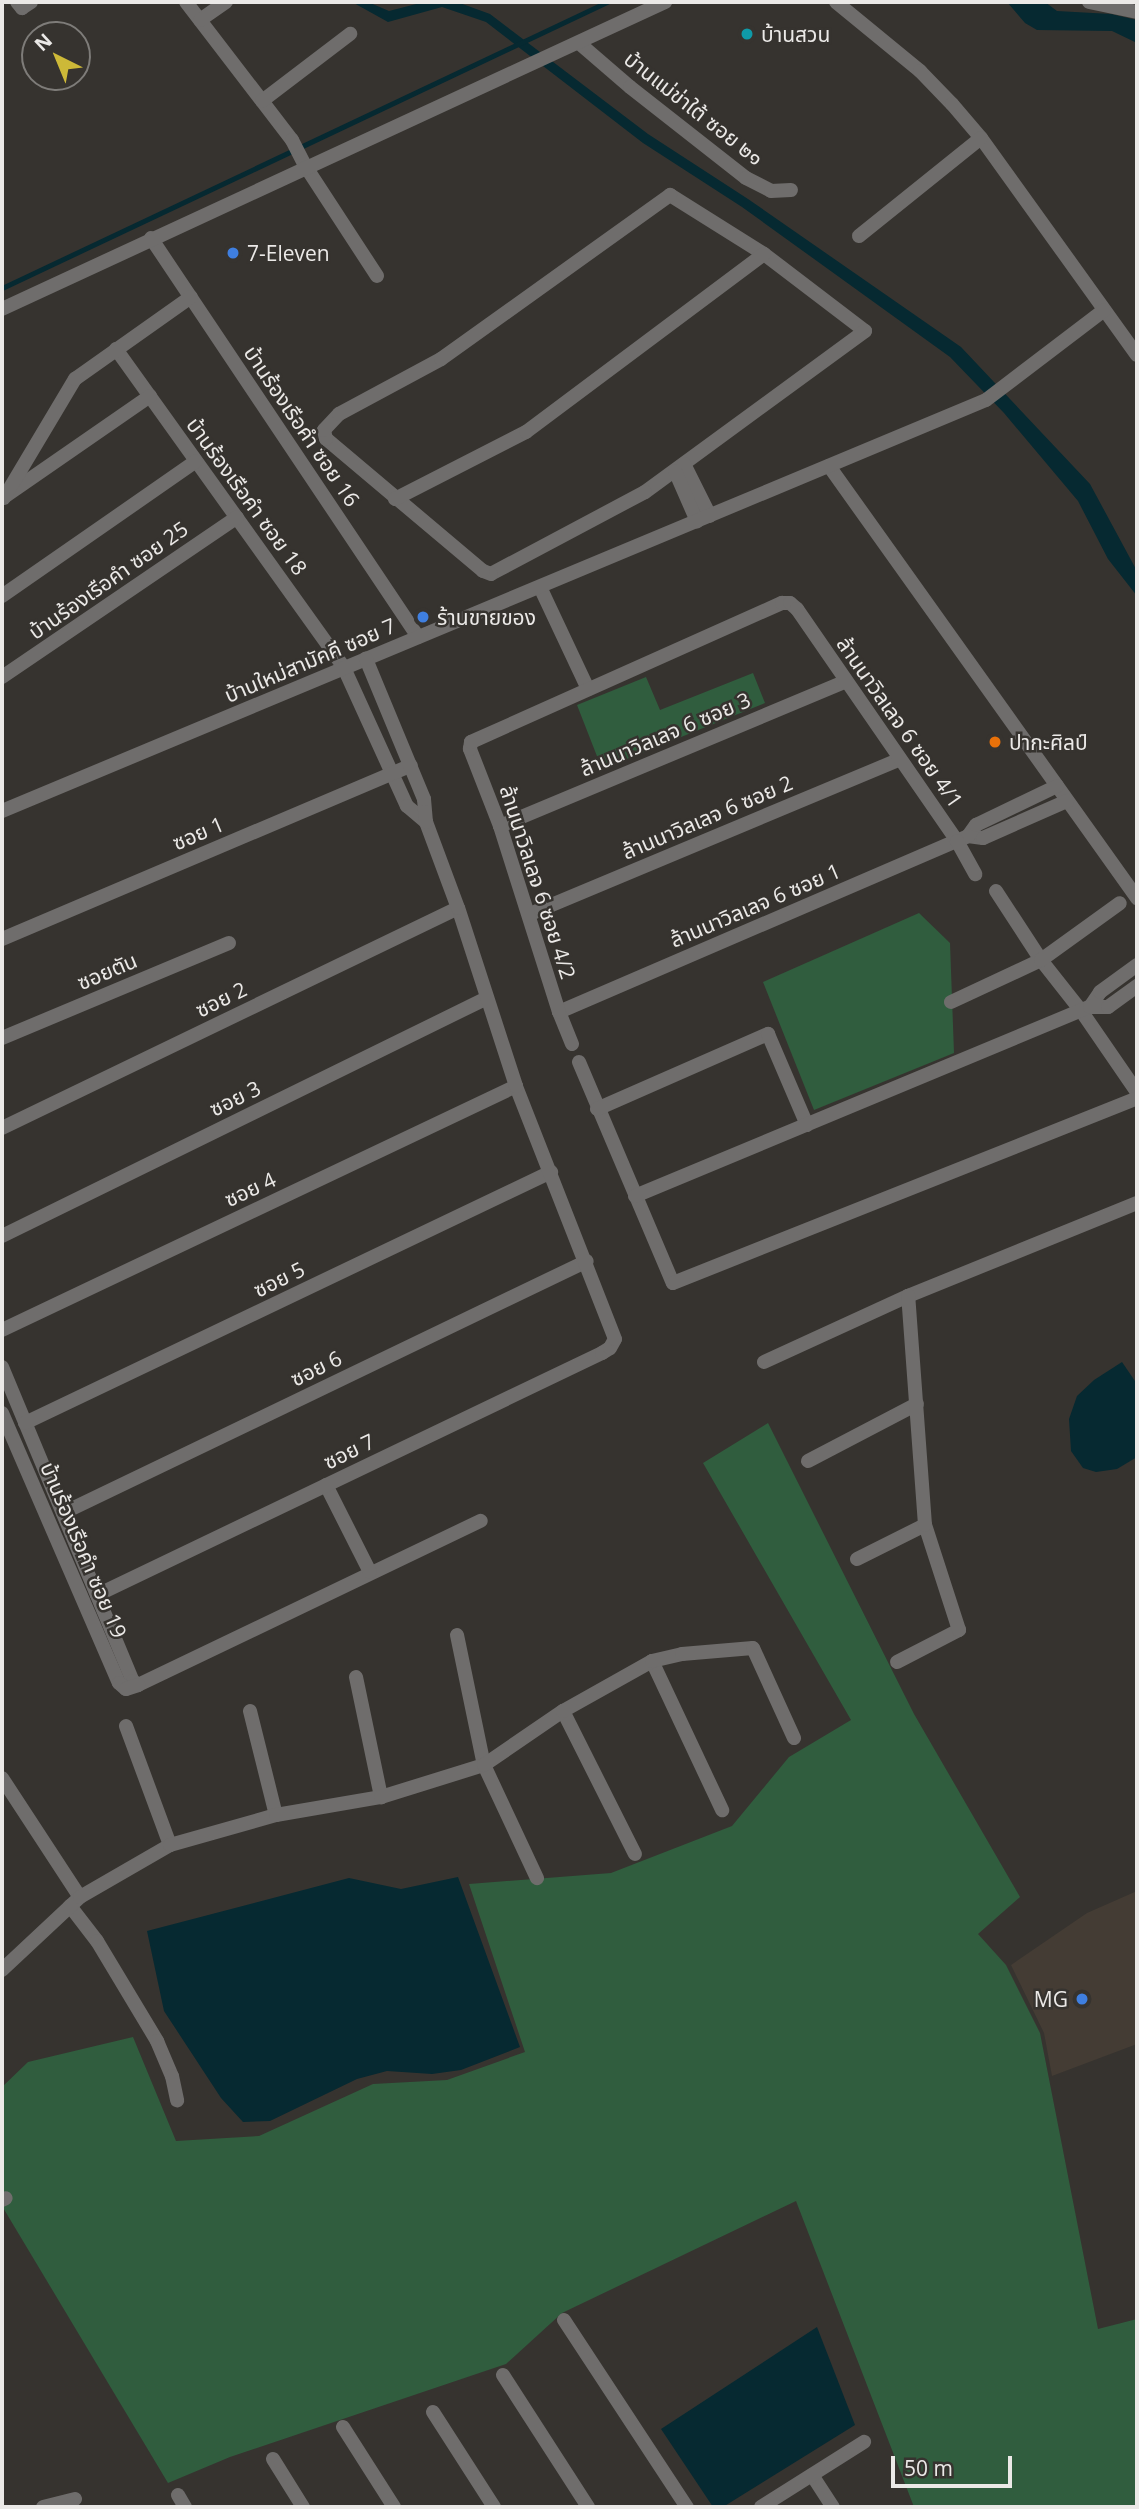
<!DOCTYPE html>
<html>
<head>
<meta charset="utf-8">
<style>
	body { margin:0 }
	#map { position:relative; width:1139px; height:2509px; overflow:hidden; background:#36332f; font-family:"Open Sans","Noto Sans Thai",sans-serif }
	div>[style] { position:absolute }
	.built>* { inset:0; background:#443c34 }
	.green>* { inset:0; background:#305d3e }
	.water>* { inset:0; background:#062931 }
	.stream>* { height:5px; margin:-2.5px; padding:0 2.5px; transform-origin:2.5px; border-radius:2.5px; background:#062931 }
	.street>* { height:14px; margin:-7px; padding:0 7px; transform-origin:7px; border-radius:7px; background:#6f6d6c }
	.dots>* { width:19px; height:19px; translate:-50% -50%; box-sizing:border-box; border:4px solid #36332f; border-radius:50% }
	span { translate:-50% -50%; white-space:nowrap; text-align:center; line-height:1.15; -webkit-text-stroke:5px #36332f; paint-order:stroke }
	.poi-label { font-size:21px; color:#ebe9e7 }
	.left { translate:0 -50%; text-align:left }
	.right { translate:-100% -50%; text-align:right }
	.street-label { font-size:21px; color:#ebe9e7 }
	.frame { position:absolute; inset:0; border:4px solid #ebe9e7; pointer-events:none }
	.north { position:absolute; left:21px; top:21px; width:70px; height:70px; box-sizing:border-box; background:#36332f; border:2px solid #7e7c79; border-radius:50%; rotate:317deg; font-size:19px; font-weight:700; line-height:28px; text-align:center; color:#ebe9e7 }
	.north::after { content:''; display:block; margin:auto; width:24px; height:32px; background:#cdb938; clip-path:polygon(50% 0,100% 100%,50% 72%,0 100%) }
	.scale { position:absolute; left:891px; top:2456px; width:121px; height:32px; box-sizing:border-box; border:4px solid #ebe9e7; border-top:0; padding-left:9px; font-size:21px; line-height:24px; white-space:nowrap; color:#ebe9e7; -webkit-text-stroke:5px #36332f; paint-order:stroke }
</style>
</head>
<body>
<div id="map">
	<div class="built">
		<div style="clip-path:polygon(1137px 1891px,1137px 2044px,1052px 2076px,1044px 2033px,1011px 1965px,1087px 1913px)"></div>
	</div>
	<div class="green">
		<div style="clip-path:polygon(753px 673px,765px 703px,602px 769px,577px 705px,646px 677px,660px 710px)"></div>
		<div style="clip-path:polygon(919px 913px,950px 943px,954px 1053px,814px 1110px,763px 982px)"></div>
		<div style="clip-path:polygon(768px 1423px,914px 1714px,1020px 1897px,978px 1934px,1006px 1965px,1040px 2033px,1098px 2329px,1137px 2319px,1137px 2507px,914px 2507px,796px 2201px,562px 2313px,506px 2364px,230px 2457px,168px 2483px,2px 2206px,2px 2087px,28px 2062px,133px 2037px,176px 2141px,259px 2136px,373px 2084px,447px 2080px,525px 2052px,469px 1884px,611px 1873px,732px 1826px,789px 1757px,851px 1720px,703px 1463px)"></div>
	</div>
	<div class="water">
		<div style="clip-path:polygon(352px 2px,368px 2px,389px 11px,424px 2px,457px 2px,490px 14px,648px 134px,748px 199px,961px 347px,1090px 484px,1137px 571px,1137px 596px,1108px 559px,1078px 501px,1004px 413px,950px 357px,742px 207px,643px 143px,486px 22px,442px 7px,388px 22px)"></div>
		<div style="clip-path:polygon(1007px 2px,1045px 2px,1057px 11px,1111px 14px,1137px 20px,1137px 43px,1112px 31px,1037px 30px,1025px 23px)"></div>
		<div style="clip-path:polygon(1122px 1362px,1137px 1384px,1137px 1457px,1117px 1469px,1096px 1472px,1083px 1468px,1071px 1451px,1069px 1419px,1077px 1396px,1094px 1380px)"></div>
		<div style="clip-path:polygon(458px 1877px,520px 2047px,461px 2070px,432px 2074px,387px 2071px,357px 2079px,270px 2121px,243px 2122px,221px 2098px,164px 2011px,147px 1931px,349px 1878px,401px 1889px)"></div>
		<div style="clip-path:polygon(817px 2327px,855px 2425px,723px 2507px,713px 2507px,661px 2429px)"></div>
	</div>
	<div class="stream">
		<div style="left:2px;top:288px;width:669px;rotate:-25.3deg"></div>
	</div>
	<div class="street">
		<div style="left:17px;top:2px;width:8px;rotate:50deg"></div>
		<div style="left:22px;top:8px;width:11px;rotate:-34deg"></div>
		<div style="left:186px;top:2px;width:174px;rotate:52.5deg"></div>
		<div style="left:292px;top:140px;width:30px;rotate:63deg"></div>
		<div style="left:306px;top:167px;width:130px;rotate:56.9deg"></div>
		<div style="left:836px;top:2px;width:109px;rotate:39.4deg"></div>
		<div style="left:920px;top:71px;width:46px;rotate:45.9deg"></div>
		<div style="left:952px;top:104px;width:45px;rotate:49.5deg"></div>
		<div style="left:981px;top:138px;width:267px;rotate:54.3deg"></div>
		<div style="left:1089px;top:2px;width:49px;rotate:11.8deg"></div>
		<div style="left:200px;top:20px;width:32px;rotate:-35deg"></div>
		<div style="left:579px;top:43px;width:67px;rotate:40.8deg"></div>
		<div style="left:630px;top:87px;width:147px;rotate:38.1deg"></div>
		<div style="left:746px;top:178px;width:28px;rotate:27deg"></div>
		<div style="left:771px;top:191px;width:20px;rotate:-3deg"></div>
		<div style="left:262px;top:101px;width:111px;rotate:-37.3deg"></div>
		<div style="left:670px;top:195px;width:111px;rotate:32.1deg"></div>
		<div style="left:764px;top:254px;width:127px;rotate:37.3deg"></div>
		<div style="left:865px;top:331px;width:273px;rotate:143.8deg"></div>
		<div style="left:645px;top:492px;width:174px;rotate:152deg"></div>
		<div style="left:491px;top:574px;width:9px;rotate:-159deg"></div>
		<div style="left:483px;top:571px;width:205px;rotate:-139.9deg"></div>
		<div style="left:326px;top:439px;width:9px;rotate:-103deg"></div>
		<div style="left:324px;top:430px;width:22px;rotate:-47deg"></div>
		<div style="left:339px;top:414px;width:116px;rotate:-28.3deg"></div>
		<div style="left:441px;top:359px;width:282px;rotate:-35.6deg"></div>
		<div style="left:859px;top:236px;width:156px;rotate:-38.8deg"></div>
		<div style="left:151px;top:238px;width:480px;rotate:56.2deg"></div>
		<div style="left:2px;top:309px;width:731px;rotate:-24.85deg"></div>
		<div style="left:116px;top:349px;width:392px;rotate:54.4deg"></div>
		<div style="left:344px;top:668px;width:152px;rotate:65.5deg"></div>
		<div style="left:407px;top:806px;width:25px;rotate:40deg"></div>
		<div style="left:684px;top:464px;width:58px;rotate:63.4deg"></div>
		<div style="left:829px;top:466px;width:531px;rotate:54.51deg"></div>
		<div style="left:675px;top:471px;width:55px;rotate:66.3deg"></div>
		<div style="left:7px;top:495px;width:174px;rotate:-34.7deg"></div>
		<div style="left:4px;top:498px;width:139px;rotate:-59.2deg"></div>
		<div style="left:75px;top:379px;width:142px;rotate:-35.3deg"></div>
		<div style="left:395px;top:499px;width:147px;rotate:-27.1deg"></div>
		<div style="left:526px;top:432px;width:297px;rotate:-36.8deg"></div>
		<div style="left:540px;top:587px;width:113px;rotate:64.8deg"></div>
		<div style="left:2px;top:596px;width:236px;rotate:-34.8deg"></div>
		<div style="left:2px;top:677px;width:284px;rotate:-34.2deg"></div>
		<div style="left:2px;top:811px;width:1066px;rotate:-22.67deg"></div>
		<div style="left:986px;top:400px;width:148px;rotate:-37.3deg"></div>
		<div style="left:500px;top:826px;width:375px;rotate:-22.7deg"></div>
		<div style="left:968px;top:836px;width:15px;rotate:8deg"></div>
		<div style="left:983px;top:838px;width:92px;rotate:-23.8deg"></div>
		<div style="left:996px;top:891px;width:82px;rotate:56.9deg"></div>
		<div style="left:1041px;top:960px;width:66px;rotate:51.7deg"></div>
		<div style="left:1082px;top:1012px;width:97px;rotate:55.5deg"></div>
		<div style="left:530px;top:914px;width:401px;rotate:-22.7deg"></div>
		<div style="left:2px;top:939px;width:444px;rotate:-23deg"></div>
		<div style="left:951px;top:1002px;width:99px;rotate:-25deg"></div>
		<div style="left:1041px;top:960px;width:97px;rotate:-35.8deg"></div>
		<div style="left:1090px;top:1007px;width:18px;rotate:-56deg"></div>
		<div style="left:1100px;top:992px;width:46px;rotate:-36.1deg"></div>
		<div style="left:559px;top:1012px;width:433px;rotate:-23.3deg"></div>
		<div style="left:957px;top:841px;width:12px;rotate:-24deg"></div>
		<div style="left:968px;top:836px;width:14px;rotate:-54deg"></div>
		<div style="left:976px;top:825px;width:90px;rotate:-25.7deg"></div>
		<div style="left:2px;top:1038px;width:246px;rotate:-22.7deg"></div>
		<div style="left:572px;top:1044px;width:35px;rotate:-112deg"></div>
		<div style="left:559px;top:1012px;width:195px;rotate:-107.6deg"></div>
		<div style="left:500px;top:826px;width:83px;rotate:-111.3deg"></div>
		<div style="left:470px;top:749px;width:7px;rotate:-82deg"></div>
		<div style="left:471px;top:742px;width:341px;rotate:-24.1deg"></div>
		<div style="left:782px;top:603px;width:8px"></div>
		<div style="left:790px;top:603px;width:9px;rotate:41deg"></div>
		<div style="left:797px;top:609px;width:282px;rotate:55.4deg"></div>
		<div style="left:957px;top:841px;width:38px;rotate:61deg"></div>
		<div style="left:579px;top:1062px;width:240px;rotate:67deg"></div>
		<div style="left:673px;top:1283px;width:500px;rotate:-21.7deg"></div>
		<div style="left:597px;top:1109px;width:187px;rotate:-23.7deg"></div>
		<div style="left:768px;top:1034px;width:99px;rotate:66.8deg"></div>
		<div style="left:2px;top:1128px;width:506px;rotate:-25.76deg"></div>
		<div style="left:635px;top:1196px;width:493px;rotate:-22.6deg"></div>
		<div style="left:1090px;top:1007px;width:18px"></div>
		<div style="left:1108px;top:1007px;width:36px;rotate:-36deg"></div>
		<div style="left:2px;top:1236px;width:540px;rotate:-26.14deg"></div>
		<div style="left:2px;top:1330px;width:569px;rotate:-25.39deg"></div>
		<div style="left:764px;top:1362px;width:158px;rotate:-24.6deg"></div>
		<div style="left:908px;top:1296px;width:247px;rotate:-22.1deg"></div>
		<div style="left:2px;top:1367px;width:340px;rotate:67.4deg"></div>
		<div style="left:133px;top:1681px;width:6px;rotate:39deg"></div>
		<div style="left:138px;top:1685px;width:380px;rotate:-25.6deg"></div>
		<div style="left:2px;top:1413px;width:294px;rotate:66.6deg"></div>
		<div style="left:119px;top:1683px;width:9px;rotate:41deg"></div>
		<div style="left:126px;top:1689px;width:13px;rotate:-18deg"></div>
		<div style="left:25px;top:1423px;width:583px;rotate:-25.51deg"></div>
		<div style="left:808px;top:1461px;width:123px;rotate:-27.6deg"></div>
		<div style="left:326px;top:1485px;width:97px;rotate:63.2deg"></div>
		<div style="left:63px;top:1513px;width:581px;rotate:-25.68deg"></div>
		<div style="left:857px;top:1559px;width:76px;rotate:-26.6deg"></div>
		<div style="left:97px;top:1595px;width:560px;rotate:-25.6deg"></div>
		<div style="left:602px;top:1353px;width:9px;rotate:-32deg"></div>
		<div style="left:610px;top:1348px;width:10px;rotate:-61deg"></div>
		<div style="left:615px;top:1339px;width:272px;rotate:-111.4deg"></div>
		<div style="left:516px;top:1086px;width:187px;rotate:-108deg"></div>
		<div style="left:458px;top:908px;width:92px;rotate:-110.4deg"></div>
		<div style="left:426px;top:822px;width:23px;rotate:-95deg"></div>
		<div style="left:424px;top:799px;width:152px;rotate:-112.5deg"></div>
		<div style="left:457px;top:1635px;width:133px;rotate:78.3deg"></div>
		<div style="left:484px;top:1765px;width:125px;rotate:64.9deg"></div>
		<div style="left:652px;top:1661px;width:165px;rotate:64.8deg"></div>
		<div style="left:897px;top:1662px;width:70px;rotate:-27.3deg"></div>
		<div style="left:959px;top:1630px;width:110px;rotate:-107.9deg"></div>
		<div style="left:925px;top:1525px;width:230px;rotate:-94.2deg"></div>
		<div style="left:356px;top:1677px;width:123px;rotate:78.2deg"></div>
		<div style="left:250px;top:1711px;width:107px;rotate:76deg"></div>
		<div style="left:563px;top:1711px;width:160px;rotate:63.3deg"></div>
		<div style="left:126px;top:1726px;width:127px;rotate:69.7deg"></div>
		<div style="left:2px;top:1778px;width:142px;rotate:56.8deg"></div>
		<div style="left:70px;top:1906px;width:44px;rotate:52.4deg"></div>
		<div style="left:97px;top:1941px;width:117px;rotate:59deg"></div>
		<div style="left:157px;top:2041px;width:38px;rotate:67deg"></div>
		<div style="left:172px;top:2076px;width:25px;rotate:78deg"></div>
		<div style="left:2px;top:1970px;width:107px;rotate:-43.1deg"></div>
		<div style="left:80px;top:1897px;width:104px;rotate:-30deg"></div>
		<div style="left:170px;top:1845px;width:110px;rotate:-15.8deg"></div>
		<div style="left:276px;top:1815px;width:107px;rotate:-9.7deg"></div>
		<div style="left:381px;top:1797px;width:108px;rotate:-17.3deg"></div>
		<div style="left:484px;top:1765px;width:96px;rotate:-34.4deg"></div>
		<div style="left:563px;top:1711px;width:102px;rotate:-29.3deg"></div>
		<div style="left:652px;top:1661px;width:31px;rotate:-13deg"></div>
		<div style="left:682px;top:1654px;width:71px;rotate:-4.8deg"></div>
		<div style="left:753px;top:1648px;width:99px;rotate:65.5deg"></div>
		<div style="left:2px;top:2200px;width:4px;rotate:-27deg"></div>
		<div style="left:564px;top:2320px;width:224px;rotate:56.7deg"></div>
		<div style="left:503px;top:2375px;width:157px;rotate:57.2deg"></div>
		<div style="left:433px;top:2412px;width:113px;rotate:57.3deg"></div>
		<div style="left:343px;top:2427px;width:95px;rotate:57.5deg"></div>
		<div style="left:273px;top:2459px;width:57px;rotate:58deg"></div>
		<div style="left:812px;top:2475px;width:38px;rotate:57deg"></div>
		<div style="left:178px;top:2495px;width:14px;rotate:60deg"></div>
		<div style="left:43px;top:2507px;width:33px;rotate:-14deg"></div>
		<div style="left:761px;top:2507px;width:122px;rotate:-32.3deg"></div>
	</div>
	<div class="dots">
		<div style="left:747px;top:34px;background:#0f9aa8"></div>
		<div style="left:233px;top:253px;background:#3f7fe0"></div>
		<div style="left:423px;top:617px;background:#3f7fe0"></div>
		<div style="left:995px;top:742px;background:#e8710a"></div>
		<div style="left:1082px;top:1999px;background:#3f7fe0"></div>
	</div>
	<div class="poi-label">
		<span class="left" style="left:761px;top:34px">บ้านสวน</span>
		<span class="left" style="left:247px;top:253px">7-Eleven</span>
		<span class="left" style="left:437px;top:617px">ร้านขายของ</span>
		<span class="left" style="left:1009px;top:742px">ปากะศิลป์</span>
		<span class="right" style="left:1068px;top:1999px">MG</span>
	</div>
	<div class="street-label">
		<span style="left:694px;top:108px;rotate:38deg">บ้านแม่ข่าใต้ ซอย ๒๑</span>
		<span style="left:302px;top:426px;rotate:56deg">บ้านร้องเรือคำ ซอย 16</span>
		<span style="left:247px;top:496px;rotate:54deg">บ้านร้องเรือคำ ซอย 18</span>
		<span style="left:108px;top:580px;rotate:-35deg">บ้านร้องเรือคำ ซอย 25</span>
		<span style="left:310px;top:660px;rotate:-23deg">บ้านใหม่สามัคคี ซอย 7</span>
		<span style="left:900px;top:722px;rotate:55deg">ล้านนาวิลเลจ 6 ซอย 4/1</span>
		<span style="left:665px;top:734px;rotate:-23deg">ล้านนาวิลเลจ 6 ซอย 3</span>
		<span style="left:707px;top:817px;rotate:-23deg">ล้านนาวิลเลจ 6 ซอย 2</span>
		<span style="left:198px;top:833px;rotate:-23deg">ซอย 1</span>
		<span style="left:538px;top:882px;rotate:72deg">ล้านนาวิลเลจ 6 ซอย 4/2</span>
		<span style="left:755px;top:905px;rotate:-23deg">ล้านนาวิลเลจ 6 ซอย 1</span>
		<span style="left:107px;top:971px;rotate:-23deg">ซอยตัน</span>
		<span style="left:221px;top:999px;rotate:-26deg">ซอย 2</span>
		<span style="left:235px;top:1098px;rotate:-26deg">ซอย 3</span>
		<span style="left:250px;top:1189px;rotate:-25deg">ซอย 4</span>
		<span style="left:279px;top:1279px;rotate:-26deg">ซอย 5</span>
		<span style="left:316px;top:1368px;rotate:-26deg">ซอย 6</span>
		<span style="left:349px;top:1451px;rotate:-26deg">ซอย 7</span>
		<span style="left:84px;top:1550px;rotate:67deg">บ้านร้องเรือคำ ซอย 19</span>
	</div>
	<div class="frame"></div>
	<div class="north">N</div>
	<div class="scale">50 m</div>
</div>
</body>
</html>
